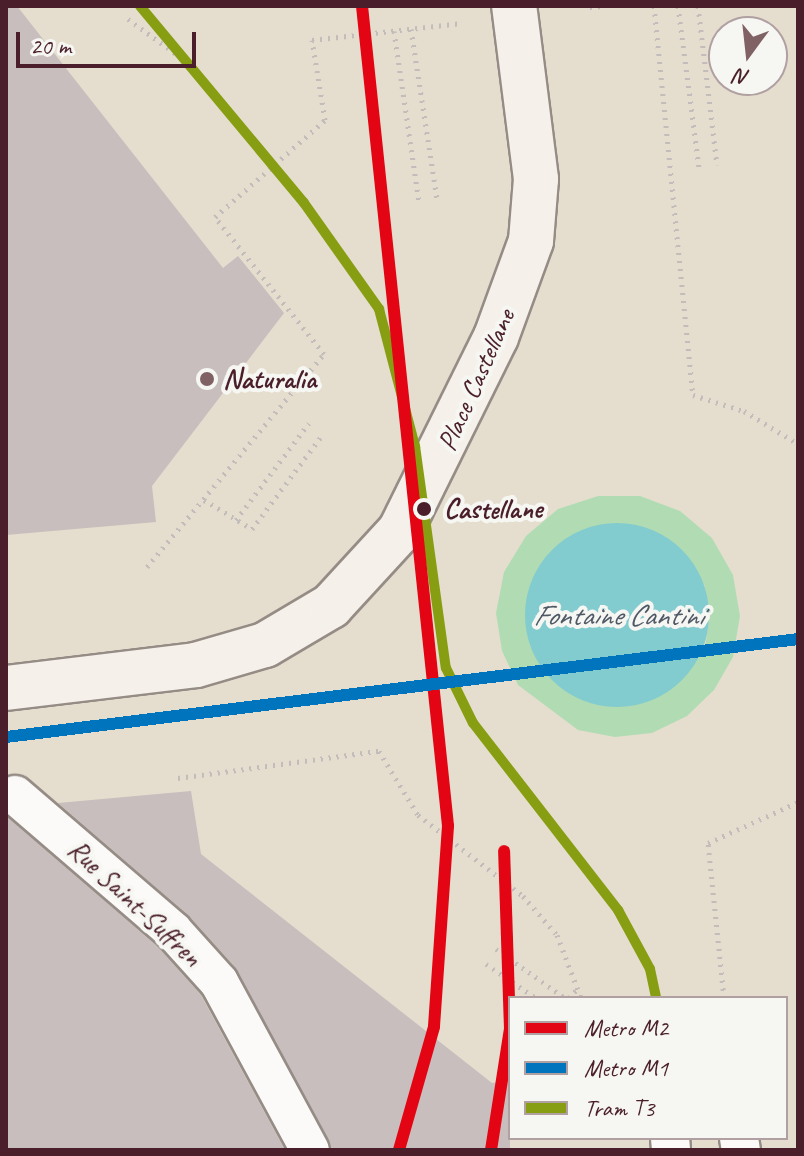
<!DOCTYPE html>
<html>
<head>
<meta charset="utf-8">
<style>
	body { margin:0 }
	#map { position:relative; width:804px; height:1156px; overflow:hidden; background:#e5dece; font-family:Caveat,sans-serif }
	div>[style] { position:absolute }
	.green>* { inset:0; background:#b1dcb3 }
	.water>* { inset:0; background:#82cbcf }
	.round { border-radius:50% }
	.building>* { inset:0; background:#c8bebd }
	.path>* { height:5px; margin-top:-2.5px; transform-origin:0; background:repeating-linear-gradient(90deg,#c2bcba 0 2px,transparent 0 8px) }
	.roads { filter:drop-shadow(2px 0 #968c86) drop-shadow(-2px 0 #968c86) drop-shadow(0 2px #968c86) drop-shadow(0 -2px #968c86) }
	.pedestrian>* { height:38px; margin:-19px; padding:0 19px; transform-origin:19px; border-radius:19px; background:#fbfaf8 }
	.secondary>* { height:44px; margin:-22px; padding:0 22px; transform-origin:22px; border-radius:22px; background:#f5f1ea }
	.tram-1>* { height:10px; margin:-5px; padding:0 5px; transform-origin:5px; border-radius:5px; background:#879e13 }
	.metro-1>* { height:12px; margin:-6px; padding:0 6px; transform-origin:6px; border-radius:6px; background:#e30513 }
	.metro-2>* { height:12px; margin:-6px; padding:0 6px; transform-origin:6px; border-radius:6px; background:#0075be }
	.dots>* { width:22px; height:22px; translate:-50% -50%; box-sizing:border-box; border:4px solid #f6f6f2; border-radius:50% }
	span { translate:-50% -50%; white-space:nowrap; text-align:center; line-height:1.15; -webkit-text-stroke:8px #f6f6f2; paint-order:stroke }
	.poi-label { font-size:28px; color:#4a1f2b; font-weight:700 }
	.left { translate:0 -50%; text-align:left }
	.street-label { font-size:28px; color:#4a1f2b }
	.stop-label { font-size:28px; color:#4a1f2b; font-weight:700 }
	.water-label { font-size:30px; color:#4f5865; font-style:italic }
	.frame { position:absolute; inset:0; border:8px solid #4a1f2b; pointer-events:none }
	.legend { position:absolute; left:508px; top:996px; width:280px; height:144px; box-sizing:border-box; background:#f6f6f2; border:2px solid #b1a0a2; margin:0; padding:10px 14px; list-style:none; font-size:24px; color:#4a1f2b }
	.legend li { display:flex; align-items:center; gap:16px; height:40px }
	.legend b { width:40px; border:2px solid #b1a0a2 }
	.north { position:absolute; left:708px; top:16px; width:80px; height:80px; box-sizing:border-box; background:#f6f6f2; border:2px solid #b1a0a2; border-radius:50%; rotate:195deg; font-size:22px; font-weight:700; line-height:32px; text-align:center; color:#4a1f2b }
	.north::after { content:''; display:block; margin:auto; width:28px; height:36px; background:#806264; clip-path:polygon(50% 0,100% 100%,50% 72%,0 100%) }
	.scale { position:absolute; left:16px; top:32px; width:180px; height:36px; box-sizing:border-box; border:4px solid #4a1f2b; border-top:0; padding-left:10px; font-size:24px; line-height:28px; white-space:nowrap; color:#4a1f2b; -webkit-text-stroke:6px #f6f6f2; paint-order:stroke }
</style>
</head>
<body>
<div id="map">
	<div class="green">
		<div style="clip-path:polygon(evenodd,598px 496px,640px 496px,680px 511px,712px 538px,733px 575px,740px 616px,733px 657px,714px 690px,687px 716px,652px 733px,615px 737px,578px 730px,518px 685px,502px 651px,496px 613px,504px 572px,526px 536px,558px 509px,598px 496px,704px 584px,710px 615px,705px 647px,644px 703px,587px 702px,704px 584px)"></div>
	</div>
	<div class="water">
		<div class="round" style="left:525px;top:523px;width:184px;height:184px"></div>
	</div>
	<div class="building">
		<div style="clip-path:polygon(6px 6px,17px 6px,223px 268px,238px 256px,284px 313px,152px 486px,156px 522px,6px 535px)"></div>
		<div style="clip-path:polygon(191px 791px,201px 854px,492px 1083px,510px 1081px,510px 1150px,332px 1150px,235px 967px,187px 914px,58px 803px)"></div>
		<div style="clip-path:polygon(6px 816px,158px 947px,201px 995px,285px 1150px,6px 1150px)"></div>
	</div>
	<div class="path">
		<div style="left:654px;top:6px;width:391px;rotate:84.3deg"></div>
		<div style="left:693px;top:395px;width:53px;rotate:17.4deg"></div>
		<div style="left:744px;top:411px;width:63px;rotate:31.4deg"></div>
		<div style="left:678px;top:6px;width:162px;rotate:82.6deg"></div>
		<div style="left:698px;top:6px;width:160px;rotate:83.2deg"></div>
		<div style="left:590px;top:7px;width:15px;rotate:-4deg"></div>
		<div style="left:128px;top:19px;width:87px;rotate:36.1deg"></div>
		<div style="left:411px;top:29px;width:172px;rotate:81.3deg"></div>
		<div style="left:394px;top:31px;width:173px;rotate:81.7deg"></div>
		<div style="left:204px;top:500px;width:56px;rotate:31.1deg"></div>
		<div style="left:252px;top:529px;width:119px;rotate:-53.2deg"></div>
		<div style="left:236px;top:520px;width:121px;rotate:-53deg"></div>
		<div style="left:147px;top:567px;width:277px;rotate:-50.3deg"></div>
		<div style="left:324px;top:354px;width:175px;rotate:-128.5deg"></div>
		<div style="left:215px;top:217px;width:147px;rotate:-41.4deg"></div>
		<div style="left:325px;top:120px;width:81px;rotate:-99.2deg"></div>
		<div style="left:312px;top:40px;width:151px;rotate:-6.5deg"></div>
		<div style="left:178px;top:778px;width:203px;rotate:-7.7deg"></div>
		<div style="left:379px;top:751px;width:75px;rotate:58.6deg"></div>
		<div style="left:418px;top:815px;width:133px;rotate:37.6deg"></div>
		<div style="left:523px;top:896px;width:52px;rotate:48.9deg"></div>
		<div style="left:557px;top:935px;width:67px;rotate:69.1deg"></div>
		<div style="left:496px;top:949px;width:85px;rotate:35.4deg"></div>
		<div style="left:486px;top:964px;width:60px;rotate:34.2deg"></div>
		<div style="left:569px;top:998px;width:13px;rotate:-48deg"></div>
		<div style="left:724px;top:998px;width:156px;rotate:-95.9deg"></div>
		<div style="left:708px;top:843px;width:99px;rotate:-24.5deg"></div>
	</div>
	<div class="roads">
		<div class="pedestrian">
			<div style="left:15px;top:795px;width:208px;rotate:40.7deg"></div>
			<div style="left:173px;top:931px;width:69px;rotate:48deg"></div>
			<div style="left:219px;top:982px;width:191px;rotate:61.6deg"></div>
			<div style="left:670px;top:1138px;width:12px;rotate:85deg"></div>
			<div style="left:739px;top:1138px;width:12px;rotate:81deg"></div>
		</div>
		<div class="secondary">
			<div style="left:6px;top:688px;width:191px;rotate:-6.9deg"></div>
			<div style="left:196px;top:665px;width:72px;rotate:-16.2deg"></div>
			<div style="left:265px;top:645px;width:77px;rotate:-30.6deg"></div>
			<div style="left:331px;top:606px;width:102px;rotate:-47.4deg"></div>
			<div style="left:400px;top:531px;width:216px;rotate:-63.7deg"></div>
			<div style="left:496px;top:337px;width:102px;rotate:-70deg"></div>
			<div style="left:531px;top:241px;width:62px;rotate:-85.4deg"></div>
			<div style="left:536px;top:179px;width:174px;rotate:-97.2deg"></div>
		</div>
	</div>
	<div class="tram-1">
		<div style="left:140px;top:6px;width:256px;rotate:50.2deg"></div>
		<div style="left:304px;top:203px;width:130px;rotate:54.7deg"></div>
		<div style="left:379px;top:309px;width:142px;rotate:75.3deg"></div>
		<div style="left:415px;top:446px;width:224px;rotate:82.1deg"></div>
		<div style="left:446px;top:668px;width:61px;rotate:63.9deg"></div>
		<div style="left:473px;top:723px;width:237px;rotate:52.2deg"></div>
		<div style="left:618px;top:910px;width:67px;rotate:61.5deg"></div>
		<div style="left:650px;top:969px;width:30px;rotate:78deg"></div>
	</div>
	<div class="metro-1">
		<div style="left:362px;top:6px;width:824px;rotate:84.01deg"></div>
		<div style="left:448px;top:826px;width:201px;rotate:94deg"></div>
		<div style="left:434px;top:1027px;width:128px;rotate:105.9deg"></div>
		<div style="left:491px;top:1150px;width:122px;rotate:-81.1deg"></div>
		<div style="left:510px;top:1029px;width:178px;rotate:-91.9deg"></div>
	</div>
	<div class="metro-2">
		<div style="left:6px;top:737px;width:798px;rotate:-7.05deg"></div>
	</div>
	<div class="dots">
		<div style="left:207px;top:379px;background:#806264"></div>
		<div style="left:424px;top:509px;background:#4a1f2b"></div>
	</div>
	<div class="poi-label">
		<span class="left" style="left:223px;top:379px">Naturalia</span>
	</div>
	<div class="street-label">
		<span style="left:476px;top:380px;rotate:-66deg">Place Castellane</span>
		<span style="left:135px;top:903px;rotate:43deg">Rue Saint-Suffren</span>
	</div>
	<div class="stop-label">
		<span class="left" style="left:444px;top:509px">Castellane</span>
	</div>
	<div class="water-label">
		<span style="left:618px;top:615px">Fontaine Cantini</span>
	</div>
	<div class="frame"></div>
	<ul class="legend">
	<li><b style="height:10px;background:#e30513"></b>Metro M2</li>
	<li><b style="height:10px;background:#0075be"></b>Metro M1</li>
	<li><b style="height:10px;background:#879e13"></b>Tram T3</li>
	</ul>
	<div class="north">N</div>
	<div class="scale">20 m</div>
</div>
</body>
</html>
